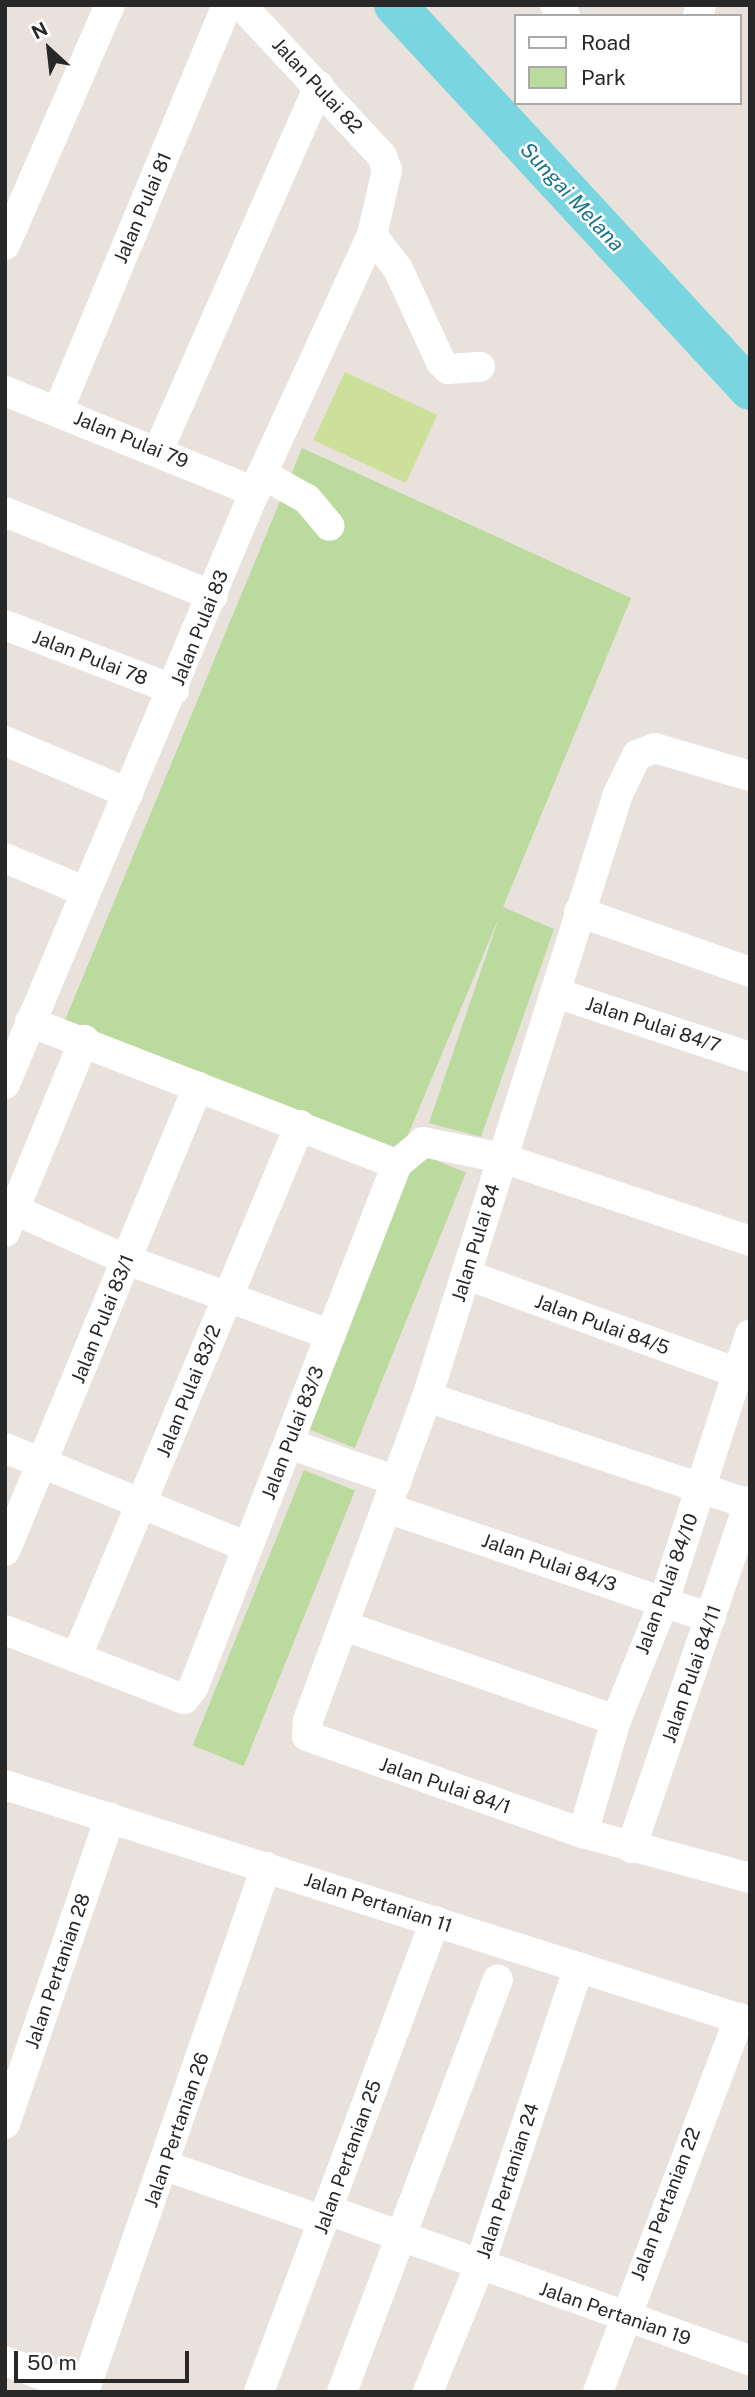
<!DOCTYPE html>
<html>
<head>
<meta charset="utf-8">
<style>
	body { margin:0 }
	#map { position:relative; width:755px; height:2397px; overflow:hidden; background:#e9e1db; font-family:"Public Sans",sans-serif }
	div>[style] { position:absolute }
	.green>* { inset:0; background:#bbda9d; transform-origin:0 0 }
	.pitch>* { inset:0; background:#cde09a; transform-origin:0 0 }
	.river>* { height:42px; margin:-21px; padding:0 21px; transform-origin:21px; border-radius:21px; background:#79d5e0 }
	.minor>* { height:30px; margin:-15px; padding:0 15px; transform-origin:15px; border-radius:15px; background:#fff }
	span { translate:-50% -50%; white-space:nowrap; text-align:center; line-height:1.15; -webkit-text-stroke:5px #fff; paint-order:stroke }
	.street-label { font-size:19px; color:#282828 }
	.water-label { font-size:21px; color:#1b7489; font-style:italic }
	.frame { position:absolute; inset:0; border:7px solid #282828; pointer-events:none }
	.legend { position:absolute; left:514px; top:14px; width:228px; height:91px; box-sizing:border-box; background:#fff; border:2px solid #a9a9a9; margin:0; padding:9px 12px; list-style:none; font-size:21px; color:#282828 }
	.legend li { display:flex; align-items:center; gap:14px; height:35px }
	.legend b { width:35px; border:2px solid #a9a9a9 }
	.north { position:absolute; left:14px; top:14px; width:70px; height:70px; -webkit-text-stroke:5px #fff; paint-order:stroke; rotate:333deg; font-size:19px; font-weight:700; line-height:28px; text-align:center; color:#282828 }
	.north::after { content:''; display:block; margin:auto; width:24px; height:32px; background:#282828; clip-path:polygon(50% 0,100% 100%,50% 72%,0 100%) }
	.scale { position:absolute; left:14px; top:2351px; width:175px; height:32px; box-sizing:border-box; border:4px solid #282828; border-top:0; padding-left:9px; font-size:21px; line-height:24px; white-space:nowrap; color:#282828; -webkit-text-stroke:5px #fff; paint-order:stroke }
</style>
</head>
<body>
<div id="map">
	<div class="green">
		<div style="clip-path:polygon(302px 448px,631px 598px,503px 907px,554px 929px,481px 1137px,429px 1123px,500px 915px,397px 1161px,63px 1025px)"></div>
		<div style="left:415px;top:1152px;width:55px;height:297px;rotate:22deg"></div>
		<div style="left:304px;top:1470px;width:55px;height:297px;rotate:22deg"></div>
	</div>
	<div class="pitch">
		<div style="left:345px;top:372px;width:102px;height:75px;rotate:25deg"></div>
	</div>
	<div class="river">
		<div style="left:395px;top:5px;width:523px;rotate:47.25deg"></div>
	</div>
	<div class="minor">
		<div style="left:555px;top:5px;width:15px;rotate:48deg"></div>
		<div style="left:698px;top:16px;width:11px;rotate:-75deg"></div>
		<div style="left:372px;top:235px;width:43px;rotate:52.6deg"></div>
		<div style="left:398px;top:269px;width:102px;rotate:65.2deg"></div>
		<div style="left:441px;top:362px;width:10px;rotate:45deg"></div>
		<div style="left:448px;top:369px;width:32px;rotate:-4deg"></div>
		<div style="left:5px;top:245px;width:262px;rotate:-66.4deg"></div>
		<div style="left:5px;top:391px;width:270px;rotate:22deg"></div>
		<div style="left:58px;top:411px;width:440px;rotate:-67.4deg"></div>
		<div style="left:158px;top:451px;width:399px;rotate:-66.2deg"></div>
		<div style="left:262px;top:474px;width:51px;rotate:29.1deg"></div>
		<div style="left:307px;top:499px;width:35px;rotate:50deg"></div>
		<div style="left:5px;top:512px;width:224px;rotate:22deg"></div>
		<div style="left:5px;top:625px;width:181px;rotate:21deg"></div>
		<div style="left:5px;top:741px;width:134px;rotate:22.9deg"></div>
		<div style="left:750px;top:776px;width:99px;rotate:-163.6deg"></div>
		<div style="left:655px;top:748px;width:19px;rotate:159deg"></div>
		<div style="left:637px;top:755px;width:43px;rotate:116deg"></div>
		<div style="left:618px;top:794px;width:633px;rotate:107.58deg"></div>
		<div style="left:427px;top:1397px;width:345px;rotate:110.2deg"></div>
		<div style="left:308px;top:1721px;width:15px;rotate:94deg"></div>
		<div style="left:307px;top:1736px;width:293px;rotate:19.4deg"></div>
		<div style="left:583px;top:1833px;width:173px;rotate:15.1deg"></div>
		<div style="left:5px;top:858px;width:86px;rotate:22.7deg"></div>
		<div style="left:579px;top:912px;width:181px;rotate:19.3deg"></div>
		<div style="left:556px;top:993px;width:204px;rotate:18.3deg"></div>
		<div style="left:30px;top:1022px;width:394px;rotate:21.2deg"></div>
		<div style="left:5px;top:1084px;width:662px;rotate:-67.15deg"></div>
		<div style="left:262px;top:474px;width:263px;rotate:-65.3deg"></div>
		<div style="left:372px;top:235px;width:67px;rotate:-77deg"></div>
		<div style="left:387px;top:170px;width:15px;rotate:-110deg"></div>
		<div style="left:382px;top:156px;width:207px;rotate:-133deg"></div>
		<div style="left:15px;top:1210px;width:123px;rotate:24.1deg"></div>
		<div style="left:127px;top:1260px;width:217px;rotate:20.2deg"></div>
		<div style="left:5px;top:1232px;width:208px;rotate:-67.6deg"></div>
		<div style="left:467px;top:1275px;width:287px;rotate:19.9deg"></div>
		<div style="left:427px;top:1397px;width:339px;rotate:18.4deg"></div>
		<div style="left:289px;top:1444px;width:114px;rotate:18.9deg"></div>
		<div style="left:5px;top:1448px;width:262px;rotate:22.2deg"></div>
		<div style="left:387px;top:1508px;width:342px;rotate:18.8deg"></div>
		<div style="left:5px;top:1551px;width:503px;rotate:-67.42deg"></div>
		<div style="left:344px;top:1626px;width:288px;rotate:19.1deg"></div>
		<div style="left:5px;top:1630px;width:192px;rotate:21.1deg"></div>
		<div style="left:184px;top:1699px;width:14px;rotate:-51deg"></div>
		<div style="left:193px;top:1688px;width:562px;rotate:-68.73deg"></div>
		<div style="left:397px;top:1164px;width:34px;rotate:-40deg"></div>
		<div style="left:423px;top:1142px;width:81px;rotate:11.4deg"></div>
		<div style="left:502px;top:1158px;width:262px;rotate:18.5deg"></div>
		<div style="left:77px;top:1656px;width:576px;rotate:-67.22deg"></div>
		<div style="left:5px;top:1785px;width:782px;rotate:17.65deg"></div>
		<div style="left:583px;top:1833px;width:118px;rotate:-73.7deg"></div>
		<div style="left:616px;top:1720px;width:125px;rotate:-67.9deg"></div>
		<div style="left:663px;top:1604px;width:283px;rotate:-72.1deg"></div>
		<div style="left:631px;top:1848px;width:367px;rotate:-71.1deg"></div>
		<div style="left:5px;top:2124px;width:324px;rotate:-71.1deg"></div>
		<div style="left:166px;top:2166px;width:167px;rotate:19.2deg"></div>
		<div style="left:328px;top:2210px;width:448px;rotate:19.6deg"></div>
		<div style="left:5px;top:2361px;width:85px;rotate:20.6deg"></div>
		<div style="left:84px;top:2392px;width:556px;rotate:-70.88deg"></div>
		<div style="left:259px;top:2392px;width:503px;rotate:-69.51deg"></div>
		<div style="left:342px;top:2392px;width:441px;rotate:-69.3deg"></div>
		<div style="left:428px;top:2392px;width:135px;rotate:-67.8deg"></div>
		<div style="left:479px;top:2267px;width:316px;rotate:-71.6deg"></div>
		<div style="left:598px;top:2392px;width:400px;rotate:-69.3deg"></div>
	</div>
	<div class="street-label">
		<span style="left:317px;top:86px;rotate:47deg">Jalan Pulai 82</span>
		<span style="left:143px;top:208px;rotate:-67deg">Jalan Pulai 81</span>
		<span style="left:131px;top:440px;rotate:22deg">Jalan Pulai 79</span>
		<span style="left:200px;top:628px;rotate:-68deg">Jalan Pulai 83</span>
		<span style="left:90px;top:658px;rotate:21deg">Jalan Pulai 78</span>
		<span style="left:653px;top:1025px;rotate:18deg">Jalan Pulai 84/7</span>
		<span style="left:476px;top:1243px;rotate:-73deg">Jalan Pulai 84</span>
		<span style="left:103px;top:1319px;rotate:-68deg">Jalan Pulai 83/1</span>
		<span style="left:602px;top:1325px;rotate:20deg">Jalan Pulai 84/5</span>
		<span style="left:189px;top:1391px;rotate:-68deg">Jalan Pulai 83/2</span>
		<span style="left:293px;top:1433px;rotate:-69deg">Jalan Pulai 83/3</span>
		<span style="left:549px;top:1563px;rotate:19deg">Jalan Pulai 84/3</span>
		<span style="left:667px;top:1584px;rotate:-70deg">Jalan Pulai 84/10</span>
		<span style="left:692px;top:1674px;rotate:-71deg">Jalan Pulai 84/11</span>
		<span style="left:445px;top:1786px;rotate:19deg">Jalan Pulai 84/1</span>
		<span style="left:378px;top:1903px;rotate:18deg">Jalan Pertanian 11</span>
		<span style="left:58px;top:1971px;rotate:-71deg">Jalan Pertanian 28</span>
		<span style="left:177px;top:2130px;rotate:-71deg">Jalan Pertanian 26</span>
		<span style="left:348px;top:2157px;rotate:-70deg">Jalan Pertanian 25</span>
		<span style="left:508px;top:2181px;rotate:-72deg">Jalan Pertanian 24</span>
		<span style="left:666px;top:2204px;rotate:-69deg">Jalan Pertanian 22</span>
		<span style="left:615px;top:2314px;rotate:19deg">Jalan Pertanian 19</span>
	</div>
	<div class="water-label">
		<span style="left:572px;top:197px;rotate:47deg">Sungai Melana</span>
	</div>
	<div class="frame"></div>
	<ul class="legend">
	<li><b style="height:9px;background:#fff"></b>Road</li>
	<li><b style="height:19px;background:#bbda9d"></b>Park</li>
	</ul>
	<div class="north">N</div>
	<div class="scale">50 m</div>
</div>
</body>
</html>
